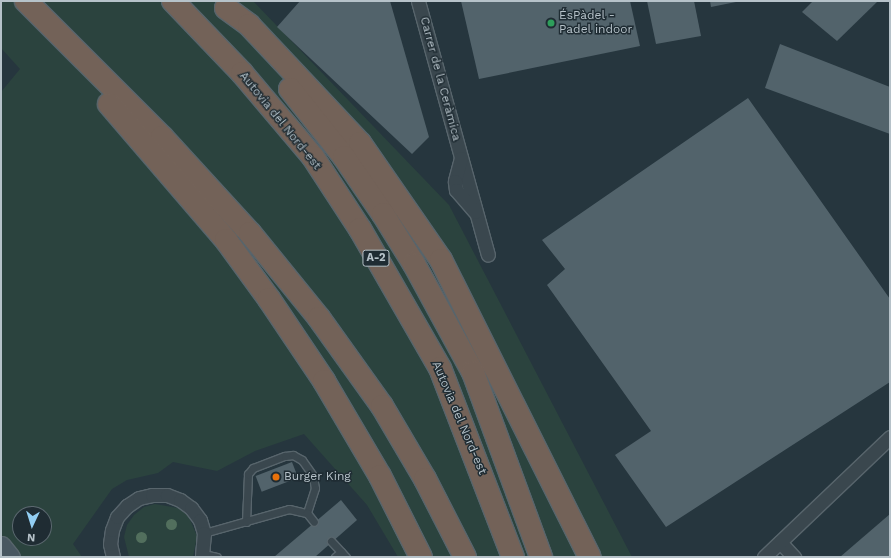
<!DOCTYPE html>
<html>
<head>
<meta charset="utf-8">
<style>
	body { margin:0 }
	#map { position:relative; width:891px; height:558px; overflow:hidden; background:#26363e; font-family:"Work Sans",sans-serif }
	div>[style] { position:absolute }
	.green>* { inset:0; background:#2b433e }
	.building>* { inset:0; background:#52636b; transform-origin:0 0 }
	.roads { filter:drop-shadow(1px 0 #58656c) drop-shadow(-1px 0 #58656c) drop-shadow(0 1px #58656c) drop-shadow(0 -1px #58656c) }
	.lane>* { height:7px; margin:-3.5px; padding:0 3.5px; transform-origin:3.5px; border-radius:3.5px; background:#3a474e }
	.street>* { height:13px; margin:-6.5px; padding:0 6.5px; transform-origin:6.5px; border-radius:6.5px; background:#3a474e }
	.secondary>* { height:19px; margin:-9.5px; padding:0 9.5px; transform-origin:9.5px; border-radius:9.5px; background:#485761 }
	.highway>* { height:22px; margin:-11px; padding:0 11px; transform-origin:11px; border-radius:11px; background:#736258 }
	.trees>* { width:11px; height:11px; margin:-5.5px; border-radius:50%; background:#526f5d }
	.dots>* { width:11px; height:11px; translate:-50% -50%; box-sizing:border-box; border:2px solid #1f2c33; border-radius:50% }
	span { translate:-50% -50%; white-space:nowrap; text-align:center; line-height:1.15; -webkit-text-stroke:3px #1f2c33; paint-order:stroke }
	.shield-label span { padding:1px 3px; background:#1f2c33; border:1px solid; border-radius:3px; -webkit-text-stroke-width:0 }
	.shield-label { font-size:11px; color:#b6c2c9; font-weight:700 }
	.poi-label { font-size:12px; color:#b6c2c9 }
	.left { translate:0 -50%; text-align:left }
	.street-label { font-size:12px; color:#b6c2c9 }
	.frame { position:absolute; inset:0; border:2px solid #b6c2c9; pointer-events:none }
	.north { position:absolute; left:12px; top:506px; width:40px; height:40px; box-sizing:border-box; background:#1f2c33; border:1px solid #5b686f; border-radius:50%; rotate:184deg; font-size:11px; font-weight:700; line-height:16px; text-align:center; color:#b6c2c9 }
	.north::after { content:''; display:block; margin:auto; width:14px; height:18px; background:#92cdf2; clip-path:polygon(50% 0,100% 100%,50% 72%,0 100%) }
</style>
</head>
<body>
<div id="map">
	<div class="green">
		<div style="clip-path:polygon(evenodd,1px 1px,253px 1px,449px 205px,632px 557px,398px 557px,367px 505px,304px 434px,255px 451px,217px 471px,173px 462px,158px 473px,127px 480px,112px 489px,73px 544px,82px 557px,1px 557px,1px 92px,20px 69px,1px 48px,1px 1px,20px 514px,44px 514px,44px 538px,20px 538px,20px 514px)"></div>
		<div style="clip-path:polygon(155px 504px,178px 508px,188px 515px,197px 536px,193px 557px,129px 557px,124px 537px,127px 525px,134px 515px,144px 507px)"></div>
	</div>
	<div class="building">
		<div style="clip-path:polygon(300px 1px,390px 1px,429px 137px,412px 154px,277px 27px)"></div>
		<div style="clip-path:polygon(461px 1px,630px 1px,640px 46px,479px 79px)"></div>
		<div style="clip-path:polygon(647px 1px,694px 1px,701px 36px,656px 44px)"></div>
		<div style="clip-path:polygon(710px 1px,736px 1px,736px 2px,711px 7px)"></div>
		<div style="clip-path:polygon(813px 1px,878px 1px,837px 41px,802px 12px)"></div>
		<div style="clip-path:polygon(780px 44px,890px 87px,890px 134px,765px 88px)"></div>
		<div style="clip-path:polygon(748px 98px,890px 299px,890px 382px,666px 527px,615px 455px,651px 431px,547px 285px,565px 269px,542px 240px)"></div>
		<div style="left:292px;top:462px;width:17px;height:39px;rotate:69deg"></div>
		<div style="clip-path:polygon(341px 500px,357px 520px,315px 557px,274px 557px)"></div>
		<div style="clip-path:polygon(890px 514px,890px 557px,840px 557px)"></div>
	</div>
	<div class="roads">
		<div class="lane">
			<div style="left:246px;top:522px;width:48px;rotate:-87.6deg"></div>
			<div style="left:248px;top:474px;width:8px;rotate:-50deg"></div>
			<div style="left:253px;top:468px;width:34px;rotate:-21deg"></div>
			<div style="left:285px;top:456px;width:8px;rotate:-7deg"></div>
			<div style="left:293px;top:455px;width:10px;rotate:29deg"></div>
			<div style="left:302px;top:460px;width:19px;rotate:55deg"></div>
			<div style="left:313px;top:476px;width:12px;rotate:81deg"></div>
			<div style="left:315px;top:488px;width:26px;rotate:108deg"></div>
			<div style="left:204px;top:533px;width:88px;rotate:-15.8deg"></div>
			<div style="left:289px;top:509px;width:18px;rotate:13deg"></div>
			<div style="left:307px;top:513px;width:11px;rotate:52deg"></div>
			<div style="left:331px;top:541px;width:22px;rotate:47deg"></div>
			<div style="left:203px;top:554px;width:14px;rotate:12deg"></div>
			<div style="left:335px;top:557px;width:8px;rotate:-40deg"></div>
		</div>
		<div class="street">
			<div style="left:418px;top:1px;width:263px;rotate:74.6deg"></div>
			<div style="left:461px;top:158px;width:24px;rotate:105deg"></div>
			<div style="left:455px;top:181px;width:9px;rotate:84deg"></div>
			<div style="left:456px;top:190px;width:29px;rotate:49deg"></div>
			<div style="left:780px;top:542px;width:21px;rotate:47deg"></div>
			<div style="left:113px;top:557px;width:13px;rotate:-103deg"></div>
			<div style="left:110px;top:544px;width:14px;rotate:-82deg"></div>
			<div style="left:112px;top:530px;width:14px;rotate:-69deg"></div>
			<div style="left:117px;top:517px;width:15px;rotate:-48deg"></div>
			<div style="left:127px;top:506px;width:14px;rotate:-34deg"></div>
			<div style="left:139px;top:498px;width:13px;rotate:-13deg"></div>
			<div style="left:152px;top:495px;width:15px"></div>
			<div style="left:167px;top:495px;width:14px;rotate:21deg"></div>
			<div style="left:180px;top:500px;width:14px;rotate:36deg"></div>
			<div style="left:191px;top:508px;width:15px;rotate:53deg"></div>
			<div style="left:200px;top:520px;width:14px;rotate:73deg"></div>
			<div style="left:204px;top:533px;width:24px;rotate:95deg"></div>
			<div style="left:764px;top:557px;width:174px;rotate:-43.6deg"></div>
		</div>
		<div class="secondary">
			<div style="left:1px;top:546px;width:14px;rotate:51deg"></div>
		</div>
		<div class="highway">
			<div style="left:26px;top:1px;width:192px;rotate:45deg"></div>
			<div style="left:162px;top:137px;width:130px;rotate:47.5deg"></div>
			<div style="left:250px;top:233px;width:109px;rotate:50.9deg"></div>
			<div style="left:319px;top:318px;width:108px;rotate:54.4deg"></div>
			<div style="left:382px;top:406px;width:85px;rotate:59.5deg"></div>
			<div style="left:425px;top:479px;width:88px;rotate:62.9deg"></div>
			<div style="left:173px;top:1px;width:100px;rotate:46.2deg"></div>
			<div style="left:242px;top:73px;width:110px;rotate:49.8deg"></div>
			<div style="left:313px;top:157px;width:86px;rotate:56.9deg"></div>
			<div style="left:360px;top:229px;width:160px;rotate:60.1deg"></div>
			<div style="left:440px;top:368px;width:203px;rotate:68.9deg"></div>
			<div style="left:226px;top:8px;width:29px;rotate:36deg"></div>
			<div style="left:249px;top:25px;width:162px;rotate:46.8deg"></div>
			<div style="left:360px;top:143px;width:142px;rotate:55.3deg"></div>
			<div style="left:441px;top:260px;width:332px;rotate:63.4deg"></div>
			<div style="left:290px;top:89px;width:87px;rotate:51.5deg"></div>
			<div style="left:344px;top:157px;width:69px;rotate:55.6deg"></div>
			<div style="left:383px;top:214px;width:59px;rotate:58.2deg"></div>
			<div style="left:414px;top:264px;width:123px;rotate:61.4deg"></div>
			<div style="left:473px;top:372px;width:197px;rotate:69.8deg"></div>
			<div style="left:109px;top:104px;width:179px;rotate:49.3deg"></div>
			<div style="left:226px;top:240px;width:73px;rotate:53.9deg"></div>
			<div style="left:269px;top:299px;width:99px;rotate:56.1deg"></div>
			<div style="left:324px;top:381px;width:110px;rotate:59.5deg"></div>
			<div style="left:380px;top:476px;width:91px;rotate:63.2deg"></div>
		</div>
	</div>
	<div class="trees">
		<div style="left:171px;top:524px"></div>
		<div style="left:141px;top:537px"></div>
	</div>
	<div class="dots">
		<div style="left:551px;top:23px;background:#2e9e5b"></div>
		<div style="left:276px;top:477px;background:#e8710a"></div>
	</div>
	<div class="shield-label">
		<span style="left:376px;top:258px">A-2</span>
	</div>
	<div class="poi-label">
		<span class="left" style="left:559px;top:23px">ÉsPàdel -<br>Padel indoor</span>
		<span class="left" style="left:284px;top:477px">Burger King</span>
	</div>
	<div class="street-label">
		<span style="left:440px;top:79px;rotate:75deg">Carrer de la Ceràmica</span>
		<span style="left:280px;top:121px;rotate:51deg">Autovia del Nord-est</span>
		<span style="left:459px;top:418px;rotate:67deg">Autovia del Nord-est</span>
	</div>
	<div class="frame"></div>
	<div class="north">N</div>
</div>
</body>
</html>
